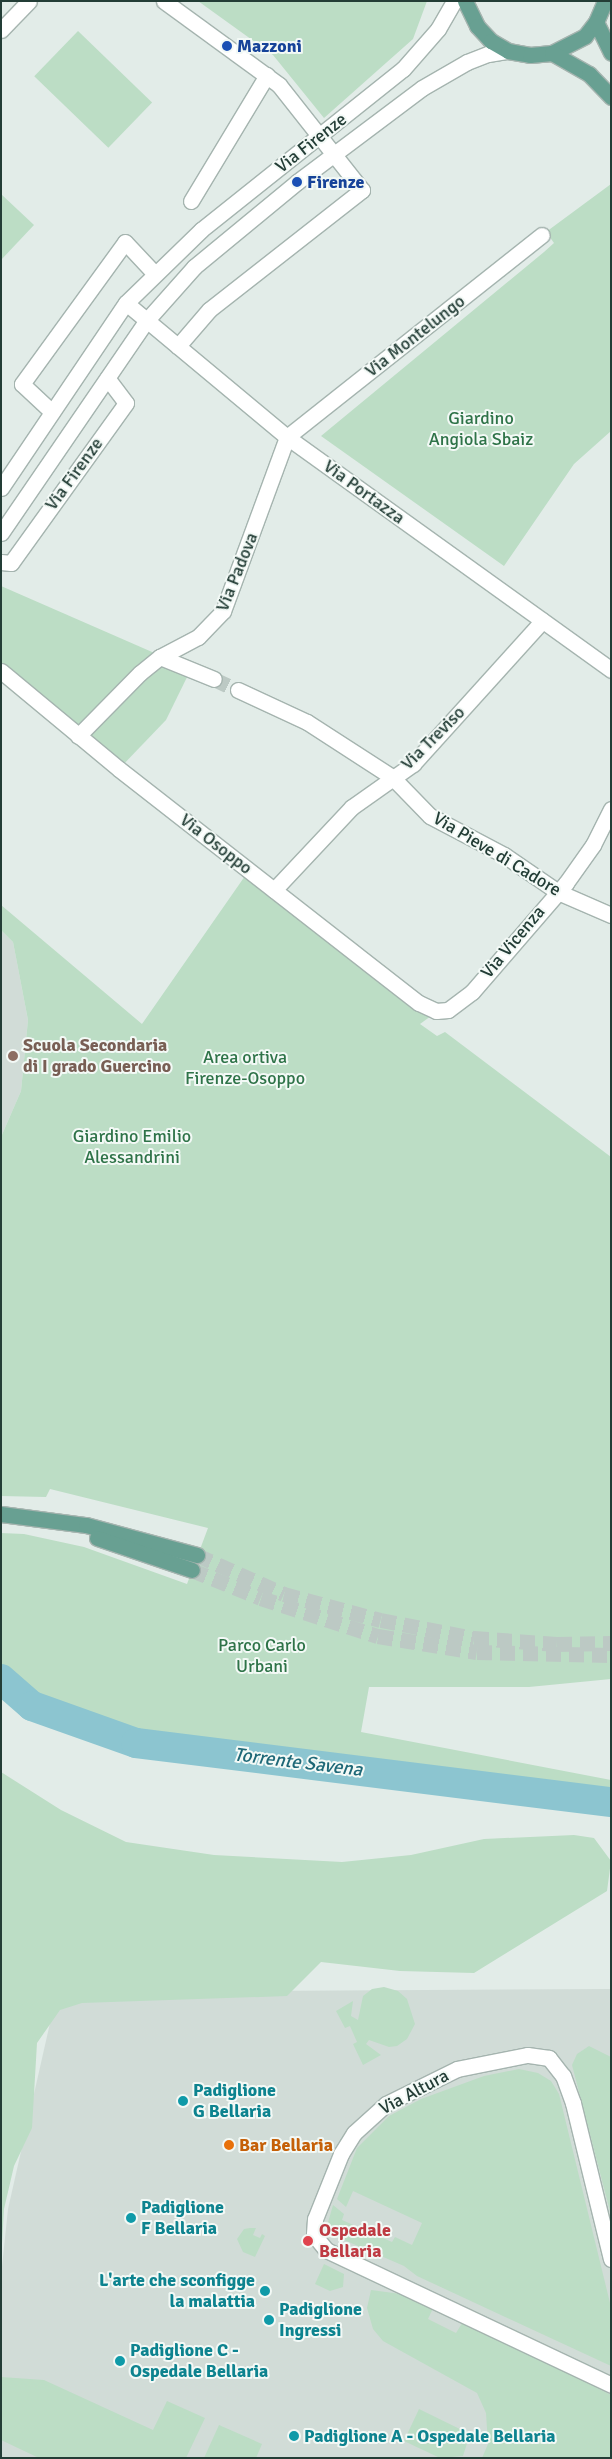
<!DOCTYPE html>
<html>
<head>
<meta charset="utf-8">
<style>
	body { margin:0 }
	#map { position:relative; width:612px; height:2459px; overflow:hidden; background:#e2ece8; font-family:Signika,sans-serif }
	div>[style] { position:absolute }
	.built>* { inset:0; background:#d1dcd7 }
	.green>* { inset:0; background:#bcddc5; transform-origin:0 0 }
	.river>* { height:30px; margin:-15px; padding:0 15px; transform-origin:15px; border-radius:15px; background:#8cc5d0 }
	.minor-tunnel>* { height:15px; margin-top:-7.5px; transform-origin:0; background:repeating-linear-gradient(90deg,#bcc9c4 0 15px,transparent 0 23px) }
	.major-tunnel>* { height:15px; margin-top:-7.5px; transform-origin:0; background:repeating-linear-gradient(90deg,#bcc9c4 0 15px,transparent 0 23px) }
	.roads { filter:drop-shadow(1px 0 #a5b4af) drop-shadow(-1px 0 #a5b4af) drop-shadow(0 1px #a5b4af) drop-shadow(0 -1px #a5b4af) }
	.minor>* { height:15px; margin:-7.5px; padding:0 7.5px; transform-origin:7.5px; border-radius:7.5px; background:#fff }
	.major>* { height:15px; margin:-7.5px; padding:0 7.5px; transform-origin:7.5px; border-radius:7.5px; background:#68a092 }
	.dots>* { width:14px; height:14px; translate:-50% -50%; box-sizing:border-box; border:2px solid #f3f9f6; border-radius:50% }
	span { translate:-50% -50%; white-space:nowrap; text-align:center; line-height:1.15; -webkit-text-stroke:4px #f3f9f6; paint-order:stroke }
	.transit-label { font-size:18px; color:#164399; font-weight:700 }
	.left { translate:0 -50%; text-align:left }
	.street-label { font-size:18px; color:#233d36 }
	.park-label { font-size:18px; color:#2e7348 }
	.education-label { font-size:18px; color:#785e54; font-weight:700 }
	.culture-label { font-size:18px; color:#0d838f; font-weight:700 }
	.right { translate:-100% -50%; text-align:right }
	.food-label { font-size:18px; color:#c56008; font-weight:700 }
	.health-label { font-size:18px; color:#be3a42; font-weight:700 }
	.water-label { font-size:19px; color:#1e6877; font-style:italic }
	.frame { position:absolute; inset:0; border:2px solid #233d36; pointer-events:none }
</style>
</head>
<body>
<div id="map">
	<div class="built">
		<div style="clip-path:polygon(1px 930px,13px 942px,28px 1020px,21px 1091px,1px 1137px)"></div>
		<div style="clip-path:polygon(611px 1989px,611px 2458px,1px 2458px,1px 2276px,8px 2209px,57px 1992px)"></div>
	</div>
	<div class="green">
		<div style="clip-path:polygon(198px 1px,427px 1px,413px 39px,324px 118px,273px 55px)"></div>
		<div style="left:78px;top:31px;width:103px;height:63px;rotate:44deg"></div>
		<div style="clip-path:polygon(611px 184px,611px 431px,574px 464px,504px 566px,321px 436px,544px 252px,554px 243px,546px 232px)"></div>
		<div style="clip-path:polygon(1px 194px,34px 225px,1px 260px)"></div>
		<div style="clip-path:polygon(1px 586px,191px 669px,166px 720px,119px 769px,1px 671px)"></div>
		<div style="clip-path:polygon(245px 876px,431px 1016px,420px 1024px,437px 1036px,445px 1032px,611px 1157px,611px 1679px,529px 1687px,369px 1687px,361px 1732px,611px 1780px,611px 1802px,136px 1743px,32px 1706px,1px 1679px,1px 1533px,24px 1534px,84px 1547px,187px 1584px,208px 1528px,50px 1489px,46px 1497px,1px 1496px,1px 1137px,21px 1091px,28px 1020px,13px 942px,1px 930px,1px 905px,142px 1024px)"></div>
		<div style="clip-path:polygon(1px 1772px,61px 1810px,126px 1842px,214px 1855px,342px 1862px,411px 1855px,484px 1839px,574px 1835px,594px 1838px,611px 1861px,607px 1891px,474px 1973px,400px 1971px,321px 1962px,287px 1996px,82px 2003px,60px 2010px,37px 2043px,32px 2128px,14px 2166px,4px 2209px,1px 2261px)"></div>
		<div style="clip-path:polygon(384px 1987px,398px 1991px,407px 1999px,415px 2024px,407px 2039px,397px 2046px,389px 2047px,369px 2040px,366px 2044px,381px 2055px,363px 2065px,353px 2044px,357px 2042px,350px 2026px,345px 2028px,336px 2011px,353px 2001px,351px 2016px,358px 2020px,363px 1996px,372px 1989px)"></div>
		<div style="clip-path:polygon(589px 2046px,611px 2057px,611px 2215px,572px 2065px,577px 2054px)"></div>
		<div style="clip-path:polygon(519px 2069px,538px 2073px,551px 2081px,559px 2094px,611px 2307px,611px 2366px,417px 2276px,404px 2266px,335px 2236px,327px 2226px,333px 2205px,344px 2214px,342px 2220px,392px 2242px,395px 2237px,412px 2245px,422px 2223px,353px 2191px,346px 2207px,337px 2199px,357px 2148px,389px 2116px,421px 2099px,484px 2076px)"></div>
		<div style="clip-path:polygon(250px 2228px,256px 2228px,253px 2235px,260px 2238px,262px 2234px,265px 2236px,255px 2257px,243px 2252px,237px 2239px,244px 2229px)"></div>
		<div style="clip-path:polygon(324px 2264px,344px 2274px,343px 2287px,330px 2291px,315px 2284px)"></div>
		<div style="clip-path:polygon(371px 2290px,416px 2296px,435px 2304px,428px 2319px,456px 2333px,464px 2320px,611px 2395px,611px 2458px,482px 2458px,488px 2444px,486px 2413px,477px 2393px,383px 2341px,373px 2329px,367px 2308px)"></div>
		<div style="clip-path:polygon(1px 2377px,44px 2380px,153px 2430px,167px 2401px,205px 2418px,186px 2458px,39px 2458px,1px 2440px)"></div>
		<div style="clip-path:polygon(419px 2409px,470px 2434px,463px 2456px,440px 2458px,404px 2441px)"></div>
		<div style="clip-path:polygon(219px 2425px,262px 2444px,256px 2458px,204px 2458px)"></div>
	</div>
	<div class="river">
		<div style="left:1px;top:1679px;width:41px;rotate:41.1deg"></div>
		<div style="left:32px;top:1706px;width:110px;rotate:19.6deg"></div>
		<div style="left:136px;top:1743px;width:479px;rotate:7.1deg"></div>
	</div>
	<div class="minor-tunnel">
		<div style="left:214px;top:679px;width:26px;rotate:25deg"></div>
	</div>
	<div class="major-tunnel">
		<div style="left:197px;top:1555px;width:95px;rotate:24.1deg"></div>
		<div style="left:284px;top:1594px;width:100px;rotate:15deg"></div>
		<div style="left:381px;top:1620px;width:95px;rotate:11deg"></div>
		<div style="left:474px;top:1638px;width:83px;rotate:4.1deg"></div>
		<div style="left:557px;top:1644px;width:54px;rotate:-1.1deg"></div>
		<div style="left:192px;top:1570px;width:74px;rotate:22.1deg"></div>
		<div style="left:261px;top:1598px;width:123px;rotate:18deg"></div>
		<div style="left:378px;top:1636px;width:100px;rotate:9.2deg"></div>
		<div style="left:477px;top:1652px;width:134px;rotate:1.3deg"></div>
	</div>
	<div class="roads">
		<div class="minor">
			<div style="left:164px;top:1px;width:142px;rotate:36.1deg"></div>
			<div style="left:279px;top:85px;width:134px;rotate:51.7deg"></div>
			<div style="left:362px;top:190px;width:194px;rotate:141.9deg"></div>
			<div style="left:209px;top:310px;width:48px;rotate:130.7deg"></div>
			<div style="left:1px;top:30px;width:40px;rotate:-46deg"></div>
			<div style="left:191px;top:201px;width:147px;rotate:-58.9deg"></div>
			<div style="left:126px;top:303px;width:209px;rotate:39.8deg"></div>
			<div style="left:287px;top:437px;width:399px;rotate:35.7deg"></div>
			<div style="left:52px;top:412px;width:41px;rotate:-137deg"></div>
			<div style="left:22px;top:384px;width:175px;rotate:-54deg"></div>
			<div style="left:125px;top:242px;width:42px;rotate:46.9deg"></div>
			<div style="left:1px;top:488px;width:223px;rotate:-56deg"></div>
			<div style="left:126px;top:303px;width:105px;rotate:-44.2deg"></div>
			<div style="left:201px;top:230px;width:258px;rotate:-38.6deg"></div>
			<div style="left:403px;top:69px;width:53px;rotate:-48.8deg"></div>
			<div style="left:438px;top:29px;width:32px;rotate:-60deg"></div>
			<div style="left:1px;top:533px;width:258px;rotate:-55.6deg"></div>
			<div style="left:147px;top:320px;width:71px;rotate:-48.4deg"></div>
			<div style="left:194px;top:267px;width:134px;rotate:-39.5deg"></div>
			<div style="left:297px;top:182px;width:156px;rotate:-36.9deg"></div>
			<div style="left:422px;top:88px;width:52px;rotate:-30deg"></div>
			<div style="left:467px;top:62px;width:22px;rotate:-21deg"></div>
			<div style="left:488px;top:54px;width:20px;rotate:-9deg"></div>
			<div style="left:1px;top:562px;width:10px;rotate:6deg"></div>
			<div style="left:11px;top:563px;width:197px;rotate:-54.3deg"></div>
			<div style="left:126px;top:403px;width:31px;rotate:-127deg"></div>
			<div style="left:160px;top:657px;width:58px;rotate:22.2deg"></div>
			<div style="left:1px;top:671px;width:153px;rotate:39.7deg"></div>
			<div style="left:119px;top:769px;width:380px;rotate:38deg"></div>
			<div style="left:419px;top:1003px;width:19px;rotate:25deg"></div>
			<div style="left:436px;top:1011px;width:12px;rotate:-5deg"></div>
			<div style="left:448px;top:1010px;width:30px;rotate:-37deg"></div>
			<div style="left:472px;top:992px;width:144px;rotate:-49.2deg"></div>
			<div style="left:566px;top:883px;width:47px;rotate:-54.6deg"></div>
			<div style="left:593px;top:845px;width:40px;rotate:-63.4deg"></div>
			<div style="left:238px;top:690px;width:76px;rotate:24.9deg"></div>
			<div style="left:307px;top:722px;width:101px;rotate:32.9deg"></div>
			<div style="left:392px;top:777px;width:54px;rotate:45.7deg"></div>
			<div style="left:430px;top:816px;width:84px;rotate:27.8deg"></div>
			<div style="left:504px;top:855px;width:65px;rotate:34.4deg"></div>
			<div style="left:558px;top:892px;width:58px;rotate:23.5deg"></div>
			<div style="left:78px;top:736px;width:88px;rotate:-45.5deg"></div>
			<div style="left:140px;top:673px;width:26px;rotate:-39deg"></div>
			<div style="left:160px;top:657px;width:43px;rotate:-27.8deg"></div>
			<div style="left:198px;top:637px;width:36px;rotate:-46deg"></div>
			<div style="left:223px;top:611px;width:185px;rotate:-69.8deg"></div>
			<div style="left:287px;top:437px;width:325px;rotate:-38.4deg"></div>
			<div style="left:274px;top:890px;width:114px;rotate:-46.8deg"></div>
			<div style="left:352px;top:807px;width:75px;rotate:-35.2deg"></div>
			<div style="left:413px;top:764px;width:193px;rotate:-47.9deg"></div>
			<div style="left:611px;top:2259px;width:161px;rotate:-103.7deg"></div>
			<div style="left:573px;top:2103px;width:29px;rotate:-110deg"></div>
			<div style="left:563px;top:2076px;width:23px;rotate:-128deg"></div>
			<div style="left:549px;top:2058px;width:22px;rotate:-172deg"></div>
			<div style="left:527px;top:2055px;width:71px;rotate:168.7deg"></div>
			<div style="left:457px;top:2069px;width:79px;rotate:153.8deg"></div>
			<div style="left:386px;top:2104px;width:43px;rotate:137.8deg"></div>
			<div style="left:354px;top:2133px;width:25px;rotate:122deg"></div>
			<div style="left:341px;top:2154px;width:70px;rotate:111.8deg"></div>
			<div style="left:315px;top:2219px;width:16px;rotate:94deg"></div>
			<div style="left:314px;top:2235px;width:19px;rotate:51deg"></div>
			<div style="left:326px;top:2250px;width:315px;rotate:25.3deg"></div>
		</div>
		<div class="major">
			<div style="left:465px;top:1px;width:28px;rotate:64deg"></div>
			<div style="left:477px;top:26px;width:21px;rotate:47deg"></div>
			<div style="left:491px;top:41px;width:20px;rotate:30deg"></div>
			<div style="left:508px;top:51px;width:22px;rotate:10deg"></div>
			<div style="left:530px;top:55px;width:22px;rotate:-5deg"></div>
			<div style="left:552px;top:53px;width:37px;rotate:-27deg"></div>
			<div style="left:585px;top:36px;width:18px;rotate:-52deg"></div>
			<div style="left:596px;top:22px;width:23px;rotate:-67deg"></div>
			<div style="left:596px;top:22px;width:34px;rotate:64deg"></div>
			<div style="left:552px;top:53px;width:43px;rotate:29.6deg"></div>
			<div style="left:589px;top:74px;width:32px;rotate:46deg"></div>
			<div style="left:1px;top:1514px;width:86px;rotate:7.4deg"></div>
			<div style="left:86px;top:1525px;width:115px;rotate:15.1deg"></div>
			<div style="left:97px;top:1538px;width:100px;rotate:18.6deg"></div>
		</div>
	</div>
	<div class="dots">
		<div style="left:227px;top:46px;background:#1a4fb4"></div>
		<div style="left:297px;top:182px;background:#1a4fb4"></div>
		<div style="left:13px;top:1056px;background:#8d6e63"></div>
		<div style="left:183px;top:2101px;background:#0f9aa8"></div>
		<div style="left:229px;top:2145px;background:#e8710a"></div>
		<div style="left:131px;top:2218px;background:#0f9aa8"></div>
		<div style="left:308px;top:2241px;background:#e0444e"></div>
		<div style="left:265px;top:2291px;background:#0f9aa8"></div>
		<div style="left:269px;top:2320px;background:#0f9aa8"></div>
		<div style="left:120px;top:2361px;background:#0f9aa8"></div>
		<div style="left:294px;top:2436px;background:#0f9aa8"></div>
	</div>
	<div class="transit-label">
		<span class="left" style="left:237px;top:46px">Mazzoni</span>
		<span class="left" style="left:307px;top:182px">Firenze</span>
	</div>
	<div class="street-label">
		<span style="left:311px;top:143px;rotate:-38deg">Via Firenze</span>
		<span style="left:415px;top:336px;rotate:-38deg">Via Montelungo</span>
		<span style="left:74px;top:474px;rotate:-54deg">Via Firenze</span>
		<span style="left:364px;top:492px;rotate:36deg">Via Portazza</span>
		<span style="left:237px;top:572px;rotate:-68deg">Via Padova</span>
		<span style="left:433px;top:738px;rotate:-45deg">Via Treviso</span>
		<span style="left:216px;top:844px;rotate:38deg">Via Osoppo</span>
		<span style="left:497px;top:854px;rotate:31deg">Via Pieve di Cadore</span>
		<span style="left:513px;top:942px;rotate:-50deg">Via Vicenza</span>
		<span style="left:414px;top:2092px;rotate:-28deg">Via Altura</span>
	</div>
	<div class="park-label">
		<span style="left:481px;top:429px">Giardino<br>Angiola Sbaiz</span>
		<span style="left:245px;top:1068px">Area ortiva<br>Firenze-Osoppo</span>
		<span style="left:132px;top:1147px">Giardino Emilio<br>Alessandrini</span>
		<span style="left:262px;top:1656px">Parco Carlo<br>Urbani</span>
	</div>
	<div class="education-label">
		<span class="left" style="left:23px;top:1056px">Scuola Secondaria<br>di I grado Guercino</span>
	</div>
	<div class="culture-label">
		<span class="left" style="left:193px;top:2101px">Padiglione<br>G Bellaria</span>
		<span class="left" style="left:141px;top:2218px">Padiglione<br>F Bellaria</span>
		<span class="right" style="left:255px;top:2291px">L'arte che sconfigge<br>la malattia</span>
		<span class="left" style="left:279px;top:2320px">Padiglione<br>Ingressi</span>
		<span class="left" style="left:130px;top:2361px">Padiglione C -<br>Ospedale Bellaria</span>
		<span class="left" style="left:304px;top:2436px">Padiglione A - Ospedale Bellaria</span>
	</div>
	<div class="food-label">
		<span class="left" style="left:239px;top:2145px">Bar Bellaria</span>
	</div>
	<div class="health-label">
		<span class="left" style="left:319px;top:2241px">Ospedale<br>Bellaria</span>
	</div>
	<div class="water-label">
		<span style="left:298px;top:1763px;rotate:7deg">Torrente Savena</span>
	</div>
	<div class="frame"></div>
</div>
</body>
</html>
